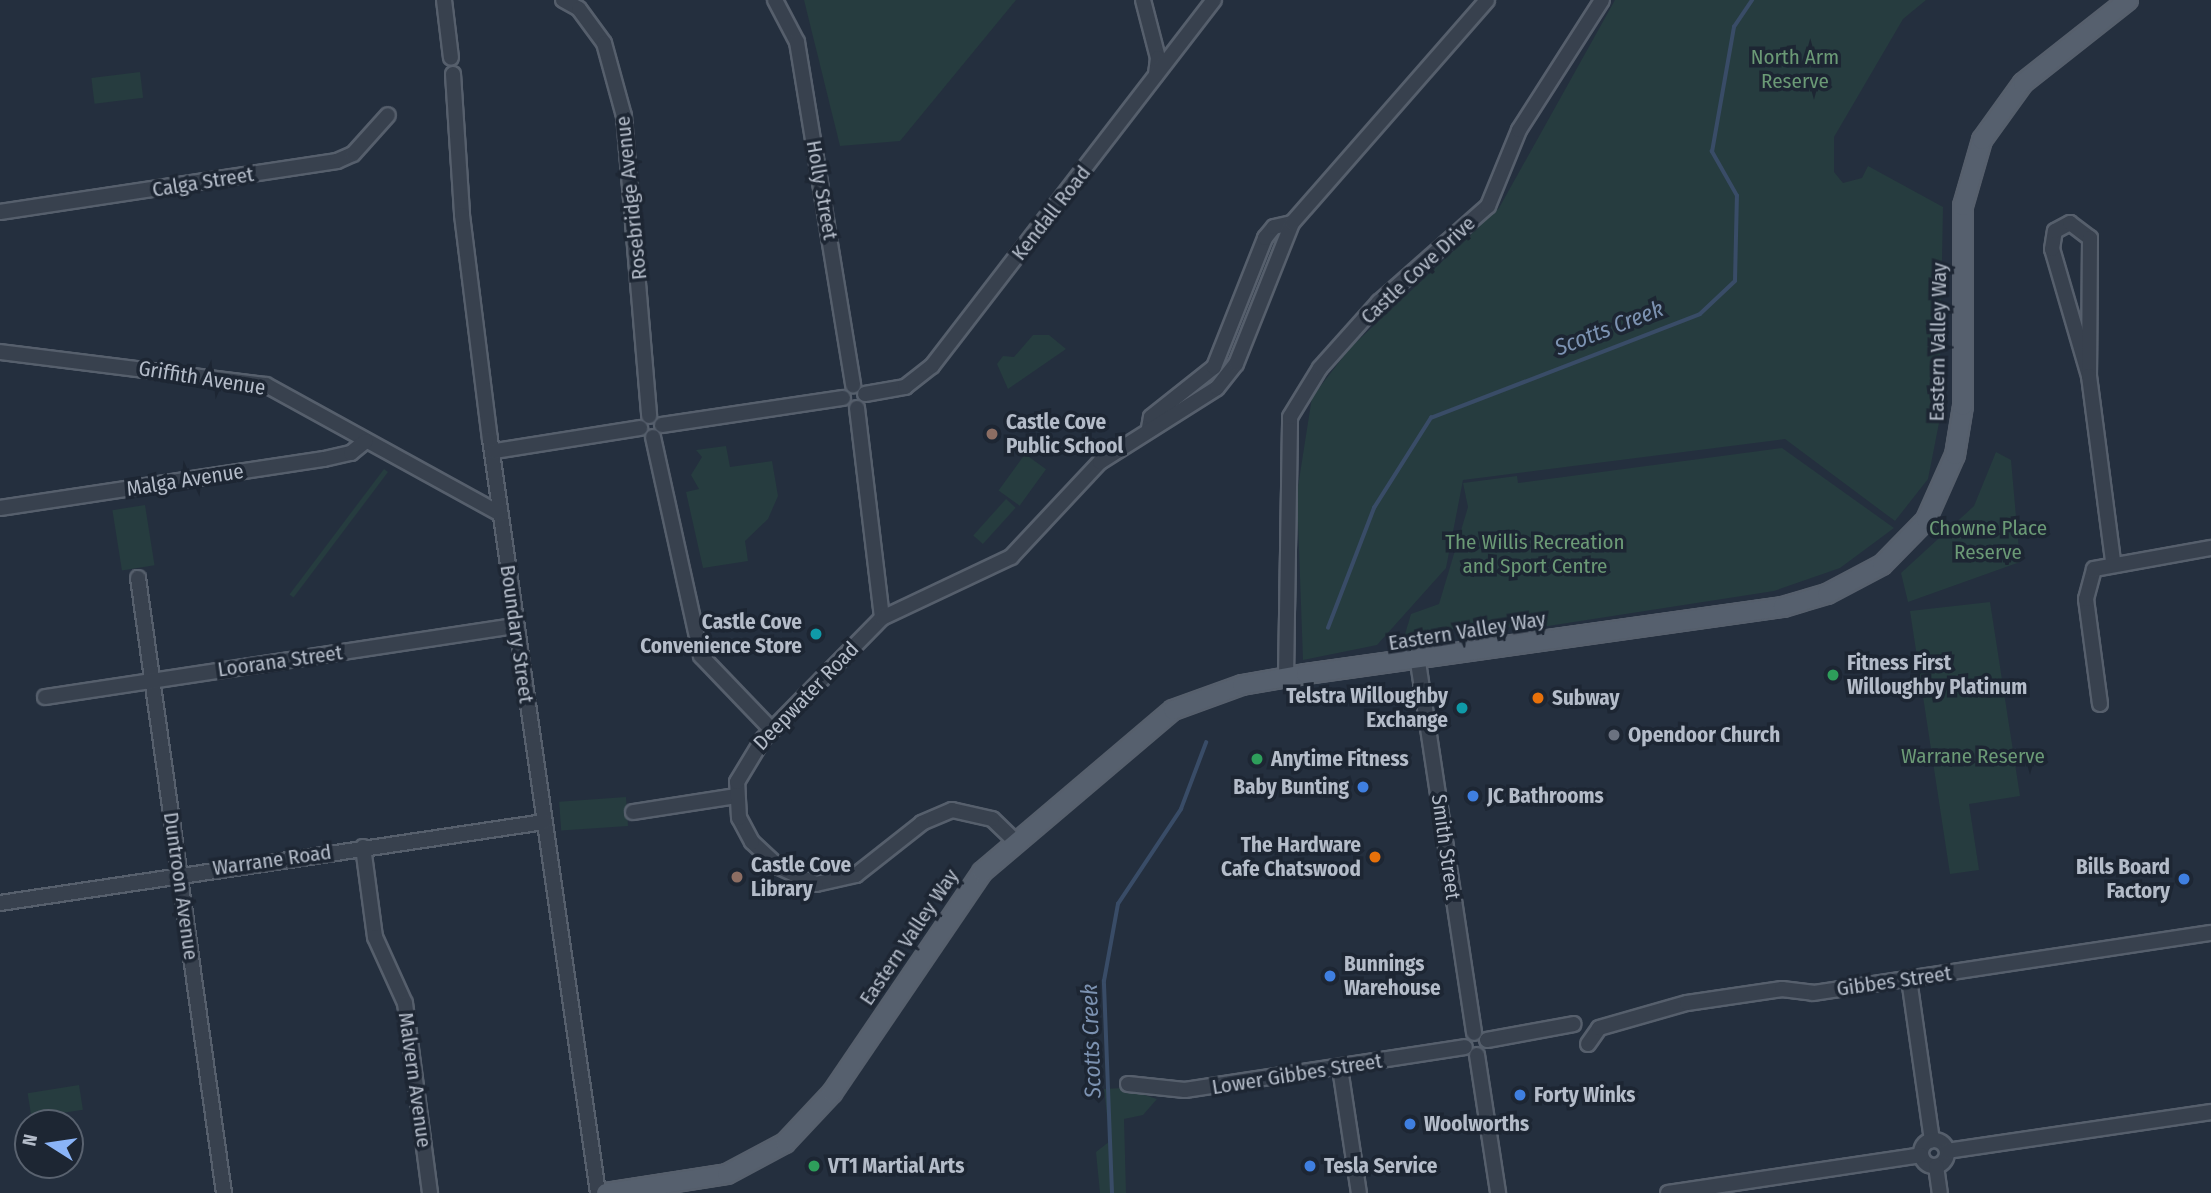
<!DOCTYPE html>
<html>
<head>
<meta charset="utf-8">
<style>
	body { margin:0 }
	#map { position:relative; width:2211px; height:1193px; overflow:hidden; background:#242f3e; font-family:"Fira Sans Condensed",sans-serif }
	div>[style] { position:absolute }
	.green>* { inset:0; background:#263c3f; transform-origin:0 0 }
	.stream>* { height:3.5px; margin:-1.75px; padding:0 1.75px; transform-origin:1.75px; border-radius:1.75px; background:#394c67 }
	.roads { filter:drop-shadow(2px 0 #565f6c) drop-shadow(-2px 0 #565f6c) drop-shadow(0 2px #565f6c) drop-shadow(0 -2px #565f6c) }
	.minor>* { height:14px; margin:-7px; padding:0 7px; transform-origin:7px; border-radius:7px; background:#38414e }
	.minor>.ring { margin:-7px; padding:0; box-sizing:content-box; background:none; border:14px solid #38414e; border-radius:50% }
	.major>* { height:18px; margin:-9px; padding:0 9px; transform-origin:9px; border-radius:9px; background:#56606e }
	.dots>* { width:19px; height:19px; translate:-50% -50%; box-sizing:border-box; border:4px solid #1d2633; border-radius:50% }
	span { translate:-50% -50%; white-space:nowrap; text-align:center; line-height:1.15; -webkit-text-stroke:7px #1d2633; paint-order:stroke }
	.park-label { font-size:21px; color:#6b9a76 }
	.street-label { font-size:21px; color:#b4bcc9 }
	.poi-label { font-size:21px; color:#b4bcc9; font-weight:700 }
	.left { translate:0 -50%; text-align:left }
	.right { translate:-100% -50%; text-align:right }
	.water-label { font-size:23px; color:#7c92b1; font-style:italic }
	.north { position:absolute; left:14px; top:1109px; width:70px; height:70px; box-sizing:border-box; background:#1d2633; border:2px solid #59626f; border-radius:50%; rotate:282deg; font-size:19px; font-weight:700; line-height:28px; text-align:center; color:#b4bcc9 }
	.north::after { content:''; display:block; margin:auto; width:24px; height:32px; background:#8ab4f8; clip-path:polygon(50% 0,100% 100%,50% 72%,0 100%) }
</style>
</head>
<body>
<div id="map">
	<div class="green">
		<div style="clip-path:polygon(804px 0,1016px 0,900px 141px,840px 146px)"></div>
		<div style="clip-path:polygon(1615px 0,1926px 0,1903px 19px,1834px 137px,1834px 172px,1843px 183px,1862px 178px,1868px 166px,1943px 207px,1939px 423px,1928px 479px,1895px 521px,1785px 439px,1463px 480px,1446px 568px,1377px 645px,1303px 660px,1297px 493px,1312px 397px,1350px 348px,1499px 208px)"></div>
		<div style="left:140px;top:72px;width:26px;height:49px;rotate:83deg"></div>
		<div style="clip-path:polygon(1033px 335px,1049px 335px,1066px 349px,1008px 389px,997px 364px,1003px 356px,1014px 357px)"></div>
		<div style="clip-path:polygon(726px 446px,730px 467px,772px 461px,778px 496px,768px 519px,745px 541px,748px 561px,703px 568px,686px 492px,699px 489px,691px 475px,702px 457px,696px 450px)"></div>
		<div style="clip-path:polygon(1782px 448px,1894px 528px,1840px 568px,1774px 591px,1548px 626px,1458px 628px,1403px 641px,1411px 614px,1439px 604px,1468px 507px,1463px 483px,1517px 476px,1518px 483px)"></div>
		<div style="clip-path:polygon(1996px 452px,2011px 460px,2020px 562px,1908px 602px,1901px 573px,1974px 506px)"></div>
		<div style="left:1025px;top:454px;width:26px;height:45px;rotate:36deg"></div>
		<div style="left:384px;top:469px;width:5px;height:157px;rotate:37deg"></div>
		<div style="left:1006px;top:499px;width:13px;height:49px;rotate:42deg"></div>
		<div style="left:145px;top:505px;width:61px;height:33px;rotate:81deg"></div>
		<div style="clip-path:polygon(1990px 602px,2020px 796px,1969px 804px,1979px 870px,1950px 874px,1910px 611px)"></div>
		<div style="left:626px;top:797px;width:29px;height:67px;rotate:86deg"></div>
		<div style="left:79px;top:1085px;width:25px;height:52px;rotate:81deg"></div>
		<div style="clip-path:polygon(1122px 1088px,1157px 1099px,1143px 1115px,1124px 1119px,1126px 1193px,1100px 1193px,1096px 1152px,1110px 1141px,1104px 1089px)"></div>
	</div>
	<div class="stream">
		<div style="left:1328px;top:628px;width:129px;rotate:-69deg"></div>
		<div style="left:1374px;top:508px;width:107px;rotate:-57.7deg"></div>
		<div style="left:1431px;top:418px;width:288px;rotate:-21.1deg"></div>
		<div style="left:1700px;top:314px;width:48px;rotate:-43.3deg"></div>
		<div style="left:1735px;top:281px;width:85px;rotate:-88.7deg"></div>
		<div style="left:1737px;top:196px;width:51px;rotate:-119.6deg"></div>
		<div style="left:1712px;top:152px;width:127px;rotate:-80deg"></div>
		<div style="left:1734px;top:27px;width:32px;rotate:-56deg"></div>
		<div style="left:1112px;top:1193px;width:212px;rotate:-92.2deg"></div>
		<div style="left:1104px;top:981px;width:78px;rotate:-79.7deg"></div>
		<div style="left:1118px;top:904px;width:114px;rotate:-56.4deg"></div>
		<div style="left:1181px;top:809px;width:71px;rotate:-69.3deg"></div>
	</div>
	<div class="roads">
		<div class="minor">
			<div style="left:444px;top:0;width:58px;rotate:83.1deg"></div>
			<div style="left:563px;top:0;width:18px;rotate:29deg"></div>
			<div style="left:579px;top:9px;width:42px;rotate:53.7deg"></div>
			<div style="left:604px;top:43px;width:76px;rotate:74.7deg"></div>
			<div style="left:624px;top:116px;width:301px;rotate:85.2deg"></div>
			<div style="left:775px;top:0;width:47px;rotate:62.4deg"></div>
			<div style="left:797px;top:42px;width:348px;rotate:80.7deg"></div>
			<div style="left:1143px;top:0;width:60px;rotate:75.5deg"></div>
			<div style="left:1158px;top:58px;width:17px;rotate:97deg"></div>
			<div style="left:453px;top:74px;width:141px;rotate:86.3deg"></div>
			<div style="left:462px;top:215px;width:226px;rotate:82.9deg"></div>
			<div style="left:490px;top:439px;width:762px;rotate:81.85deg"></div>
			<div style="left:0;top:212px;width:341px;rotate:-8.6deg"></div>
			<div style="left:337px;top:161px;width:17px;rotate:-24deg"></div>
			<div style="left:353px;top:154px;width:52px;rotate:-48.1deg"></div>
			<div style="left:0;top:352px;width:268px;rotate:7.1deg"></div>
			<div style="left:266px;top:385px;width:266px;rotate:28.8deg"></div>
			<div style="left:2089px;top:376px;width:132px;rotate:-106.2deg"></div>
			<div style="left:2052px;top:249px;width:18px;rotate:-81deg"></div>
			<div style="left:2055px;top:231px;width:17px;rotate:-28deg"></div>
			<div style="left:2070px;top:223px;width:25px;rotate:37deg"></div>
			<div style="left:2090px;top:238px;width:138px;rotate:90.4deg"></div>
			<div style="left:2089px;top:376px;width:188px;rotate:82.6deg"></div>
			<div style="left:865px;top:394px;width:41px;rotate:-9.9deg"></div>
			<div style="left:905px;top:387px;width:34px;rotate:-38deg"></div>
			<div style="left:932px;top:366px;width:462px;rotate:-52.4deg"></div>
			<div style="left:857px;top:408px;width:211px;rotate:83.2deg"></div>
			<div style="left:662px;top:425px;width:183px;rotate:-8.5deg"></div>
			<div style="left:1149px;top:428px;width:11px;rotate:-80deg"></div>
			<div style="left:1151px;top:417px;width:80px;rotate:-38.4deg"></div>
			<div style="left:1214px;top:367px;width:139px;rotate:-68.4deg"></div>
			<div style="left:1265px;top:238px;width:14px;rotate:-51deg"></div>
			<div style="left:1274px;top:227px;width:18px;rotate:-13deg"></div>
			<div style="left:653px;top:437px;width:224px;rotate:77.6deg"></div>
			<div style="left:701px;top:656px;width:103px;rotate:46.2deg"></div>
			<div style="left:495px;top:451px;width:147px;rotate:-9deg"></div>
			<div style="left:0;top:508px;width:328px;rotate:-8.6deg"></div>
			<div style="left:324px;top:459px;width:28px;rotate:-13deg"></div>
			<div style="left:351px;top:453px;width:19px;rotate:-39deg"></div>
			<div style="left:138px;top:578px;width:621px;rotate:82.04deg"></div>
			<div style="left:1418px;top:662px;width:375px;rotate:81.4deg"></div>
			<div style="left:1286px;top:678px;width:261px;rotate:-89.1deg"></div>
			<div style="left:1290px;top:417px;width:57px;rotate:-58.5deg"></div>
			<div style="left:1320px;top:368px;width:89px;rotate:-48.2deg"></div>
			<div style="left:1379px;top:302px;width:145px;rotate:-41.4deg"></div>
			<div style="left:1488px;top:206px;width:82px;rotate:-67.8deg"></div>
			<div style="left:1519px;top:130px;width:154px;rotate:-57.4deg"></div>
			<div style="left:45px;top:697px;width:476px;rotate:-8.6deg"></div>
			<div style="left:2100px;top:704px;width:106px;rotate:-97.6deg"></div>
			<div style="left:2086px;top:599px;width:31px;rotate:-75deg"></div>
			<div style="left:2094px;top:569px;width:119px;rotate:-10.2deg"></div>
			<div style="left:633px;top:812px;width:104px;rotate:-8.8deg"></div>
			<div style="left:1014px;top:840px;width:30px;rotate:-136deg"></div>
			<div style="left:992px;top:819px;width:41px;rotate:-167.3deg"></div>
			<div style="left:952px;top:810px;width:33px;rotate:157deg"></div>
			<div style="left:922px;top:823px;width:84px;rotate:141.8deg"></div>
			<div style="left:856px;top:875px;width:41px;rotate:167.3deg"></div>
			<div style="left:816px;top:884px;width:41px;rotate:-155.3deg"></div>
			<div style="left:779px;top:867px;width:37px;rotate:-137deg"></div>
			<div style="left:752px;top:842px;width:27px;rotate:-118deg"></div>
			<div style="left:739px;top:818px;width:36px;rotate:-93deg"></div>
			<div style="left:737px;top:782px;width:50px;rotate:-58.8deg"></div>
			<div style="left:763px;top:739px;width:170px;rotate:-45.5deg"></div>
			<div style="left:882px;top:618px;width:143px;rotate:-25.3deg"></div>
			<div style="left:1011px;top:557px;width:130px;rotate:-46.9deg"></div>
			<div style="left:1100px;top:462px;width:138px;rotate:-32.3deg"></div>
			<div style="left:1217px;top:388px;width:31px;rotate:-52deg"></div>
			<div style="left:1236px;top:364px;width:152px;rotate:-68.3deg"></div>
			<div style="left:1292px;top:223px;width:296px;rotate:-48.8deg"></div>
			<div style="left:363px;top:847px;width:91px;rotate:82.4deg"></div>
			<div style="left:375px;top:937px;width:72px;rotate:65.6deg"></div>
			<div style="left:405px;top:1003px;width:192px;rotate:82.5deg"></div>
			<div style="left:0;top:903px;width:550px;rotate:-8.47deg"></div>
			<div style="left:1909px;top:979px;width:163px;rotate:81.9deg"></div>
			<div style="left:1487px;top:1040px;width:88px;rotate:-10.4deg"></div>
			<div style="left:1588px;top:1044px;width:19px;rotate:-55deg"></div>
			<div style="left:1599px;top:1028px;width:91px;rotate:-15.9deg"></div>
			<div style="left:1687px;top:1003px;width:96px;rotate:-8.4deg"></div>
			<div style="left:1782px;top:989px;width:31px;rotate:7deg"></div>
			<div style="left:1813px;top:993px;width:402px;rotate:-8.6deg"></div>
			<div style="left:1477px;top:1055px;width:140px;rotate:81.3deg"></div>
			<div style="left:1340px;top:1068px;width:126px;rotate:81.4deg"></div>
			<div style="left:1128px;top:1084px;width:57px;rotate:6deg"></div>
			<div style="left:1185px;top:1090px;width:283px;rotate:-8.7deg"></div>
			<div class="ring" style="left:1921px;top:1140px;width:12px;height:12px"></div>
			<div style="left:1947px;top:1151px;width:267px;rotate:-8.4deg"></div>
			<div style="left:1936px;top:1166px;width:27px;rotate:82deg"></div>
			<div style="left:1668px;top:1193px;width:256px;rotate:-8.5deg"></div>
		</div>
		<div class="major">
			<div style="left:606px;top:1193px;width:122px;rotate:-8.9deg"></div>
			<div style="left:727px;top:1174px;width:66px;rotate:-28.1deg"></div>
			<div style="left:785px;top:1143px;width:69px;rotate:-46.8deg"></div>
			<div style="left:832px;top:1093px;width:267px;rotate:-55.8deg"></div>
			<div style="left:982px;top:872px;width:250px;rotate:-40.3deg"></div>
			<div style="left:1173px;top:710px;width:73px;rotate:-19.9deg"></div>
			<div style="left:1242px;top:685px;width:65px;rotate:-9.8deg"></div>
			<div style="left:1306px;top:674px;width:482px;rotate:-8deg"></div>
			<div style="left:1783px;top:607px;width:46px;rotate:-16.5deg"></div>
			<div style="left:1827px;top:594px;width:62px;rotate:-27.8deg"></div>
			<div style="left:1882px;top:565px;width:63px;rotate:-45.6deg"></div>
			<div style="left:1926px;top:520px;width:71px;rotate:-66deg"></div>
			<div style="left:1955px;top:455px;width:50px;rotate:-80.7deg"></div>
			<div style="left:1963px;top:406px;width:200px;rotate:-90deg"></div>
			<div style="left:1963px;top:206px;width:69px;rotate:-73.9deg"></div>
			<div style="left:1982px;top:140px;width:70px;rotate:-54.3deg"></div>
			<div style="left:2023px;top:83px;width:134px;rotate:-38.3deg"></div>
		</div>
	</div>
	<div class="dots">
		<div style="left:992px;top:434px;background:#8d6e63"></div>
		<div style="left:816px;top:634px;background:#0f9aa8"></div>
		<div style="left:1833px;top:675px;background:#2e9e5b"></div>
		<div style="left:1538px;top:698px;background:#e8710a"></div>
		<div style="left:1462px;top:708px;background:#0f9aa8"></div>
		<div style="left:1614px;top:735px;background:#6b7280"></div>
		<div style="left:1257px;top:759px;background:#2e9e5b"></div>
		<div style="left:1363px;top:787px;background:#3f7fe0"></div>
		<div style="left:1473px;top:796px;background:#3f7fe0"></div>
		<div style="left:1375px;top:857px;background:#e8710a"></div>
		<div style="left:737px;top:877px;background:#8d6e63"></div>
		<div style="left:2184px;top:879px;background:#3f7fe0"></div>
		<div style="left:1330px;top:976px;background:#3f7fe0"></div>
		<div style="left:1520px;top:1095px;background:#3f7fe0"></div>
		<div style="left:1410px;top:1124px;background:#3f7fe0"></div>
		<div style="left:814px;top:1166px;background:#2e9e5b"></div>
		<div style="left:1310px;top:1166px;background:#3f7fe0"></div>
	</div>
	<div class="park-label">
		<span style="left:1795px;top:69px">North Arm<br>Reserve</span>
		<span style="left:1988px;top:540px">Chowne Place<br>Reserve</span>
		<span style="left:1535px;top:554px">The Willis Recreation<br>and Sport Centre</span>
		<span style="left:1973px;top:756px">Warrane Reserve</span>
	</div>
	<div class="street-label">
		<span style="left:203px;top:182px;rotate:-9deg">Calga Street</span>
		<span style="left:822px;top:190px;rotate:80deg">Holly Street</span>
		<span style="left:631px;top:198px;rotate:-96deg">Rosebridge Avenue</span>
		<span style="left:1051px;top:213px;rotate:-52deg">Kendall Road</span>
		<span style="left:1418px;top:270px;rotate:-43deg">Castle Cove Drive</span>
		<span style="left:1938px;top:342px;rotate:-89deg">Eastern Valley Way</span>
		<span style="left:202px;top:378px;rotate:9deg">Griffith Avenue</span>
		<span style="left:185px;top:480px;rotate:-9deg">Malga Avenue</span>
		<span style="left:1467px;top:631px;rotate:-9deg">Eastern Valley Way</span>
		<span style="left:517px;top:634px;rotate:82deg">Boundary Street</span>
		<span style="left:280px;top:661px;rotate:-8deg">Loorana Street</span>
		<span style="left:806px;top:696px;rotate:-46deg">Deepwater Road</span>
		<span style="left:1446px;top:847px;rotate:82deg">Smith Street</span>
		<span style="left:272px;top:860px;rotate:-8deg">Warrane Road</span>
		<span style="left:181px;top:886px;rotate:82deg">Duntroon Avenue</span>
		<span style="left:909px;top:937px;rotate:-56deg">Eastern Valley Way</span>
		<span style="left:1894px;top:981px;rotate:-8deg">Gibbes Street</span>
		<span style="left:1297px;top:1074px;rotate:-9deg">Lower Gibbes Street</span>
		<span style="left:415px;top:1080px;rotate:82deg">Malvern Avenue</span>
	</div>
	<div class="poi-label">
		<span class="left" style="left:1006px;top:434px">Castle Cove<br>Public School</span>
		<span class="right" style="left:802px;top:634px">Castle Cove<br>Convenience Store</span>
		<span class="left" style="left:1847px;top:675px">Fitness First<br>Willoughby Platinum</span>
		<span class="right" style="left:1448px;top:708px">Telstra Willoughby<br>Exchange</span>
		<span class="left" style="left:1552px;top:698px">Subway</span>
		<span class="left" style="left:1628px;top:735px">Opendoor Church</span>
		<span class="left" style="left:1271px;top:759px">Anytime Fitness</span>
		<span class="right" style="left:1349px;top:787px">Baby Bunting</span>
		<span class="left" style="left:1487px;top:796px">JC Bathrooms</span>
		<span class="right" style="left:1361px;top:857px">The Hardware<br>Cafe Chatswood</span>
		<span class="left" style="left:751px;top:877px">Castle Cove<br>Library</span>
		<span class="right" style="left:2170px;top:879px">Bills Board<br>Factory</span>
		<span class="left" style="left:1344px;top:976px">Bunnings<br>Warehouse</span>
		<span class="left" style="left:1534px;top:1095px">Forty Winks</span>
		<span class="left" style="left:1424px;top:1124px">Woolworths</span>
		<span class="left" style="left:828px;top:1166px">VT1 Martial Arts</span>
		<span class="left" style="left:1324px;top:1166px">Tesla Service</span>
	</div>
	<div class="water-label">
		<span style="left:1609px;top:328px;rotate:-21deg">Scotts Creek</span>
		<span style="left:1091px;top:1041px;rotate:-92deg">Scotts Creek</span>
	</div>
	<div class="north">N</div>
</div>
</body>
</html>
